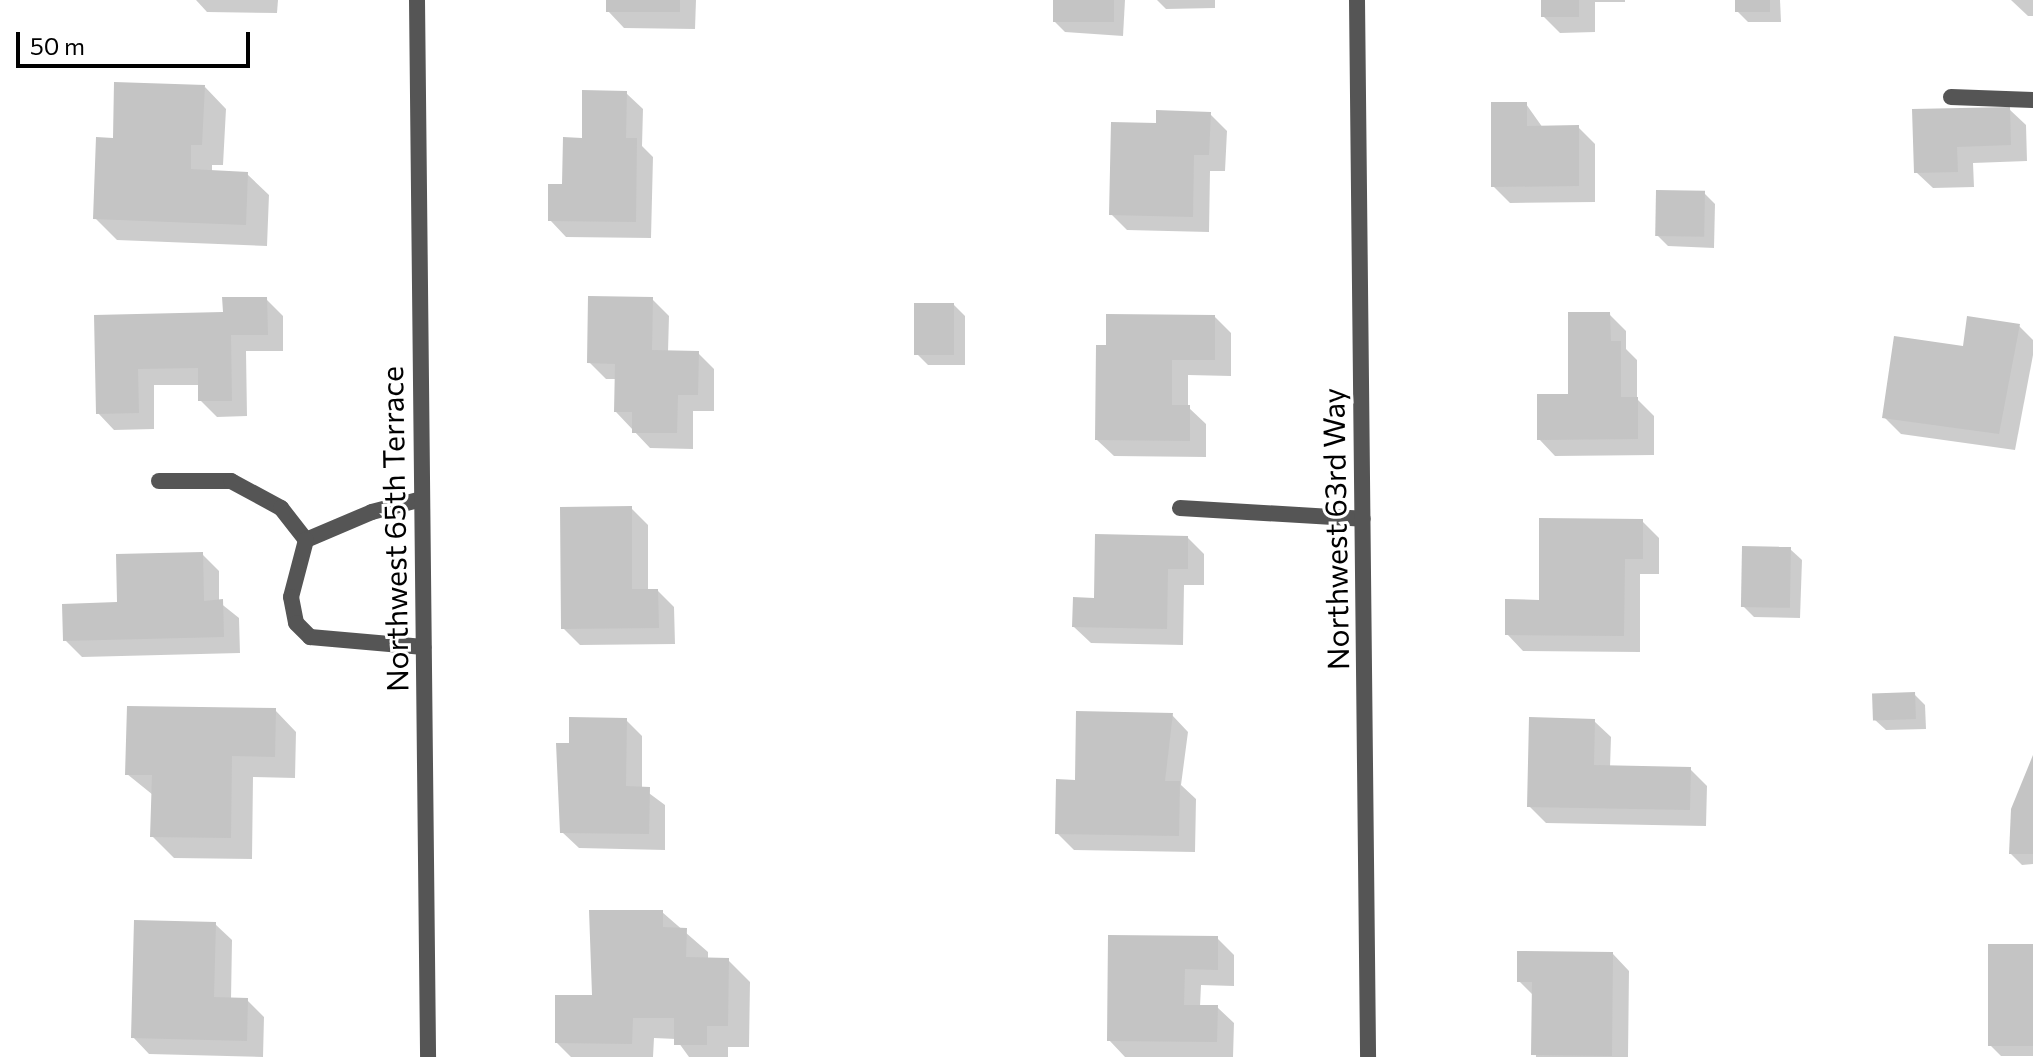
<!DOCTYPE html>
<html>
<head>
<meta charset="utf-8">
<style>
	body { margin:0 }
	#map { position:relative; width:2033px; height:1057px; overflow:hidden; background:#fff; font-family:Commissioner,sans-serif }
	div>[style] { position:absolute }
	.shadow>* { inset:0; background:#0003 }
	.building>* { inset:0; background:#c4c4c4; transform-origin:0 0 }
	.lane>* { height:16px; margin:-8px; padding:0 8px; transform-origin:8px; border-radius:8px; background:#555 }
	.street>* { height:16px; margin:-8px; padding:0 8px; transform-origin:8px; border-radius:8px; background:#555 }
	span { translate:-50% -50%; white-space:nowrap; text-align:center; line-height:1.15; -webkit-text-stroke:6px #fff; paint-order:stroke }
	.street-label { font-size:30px; color:#000 }
	.scale { position:absolute; left:16px; top:32px; width:234px; height:36px; box-sizing:border-box; border:4px solid #000; border-top:0; padding-left:10px; font-size:24px; line-height:28px; white-space:nowrap; color:#000; -webkit-text-stroke:6px #fff; paint-order:stroke }
</style>
</head>
<body>
<div id="map">
	<div class="shadow">
		<div style="clip-path:polygon(196px 0,278px 0,277px 13px,207px 12px)"></div>
		<div style="clip-path:polygon(608px 0,696px 0,695px 29px,624px 28px,608px 11px)"></div>
		<div style="clip-path:polygon(1055px 0,1125px 0,1123px 36px,1065px 32px,1054px 21px)"></div>
		<div style="clip-path:polygon(1157px 0,1215px 0,1215px 8px,1166px 9px)"></div>
		<div style="clip-path:polygon(1543px 0,1625px 0,1625px 2px,1595px 2px,1595px 32px,1560px 33px,1543px 16px)"></div>
		<div style="clip-path:polygon(1737px 0,1780px 0,1781px 22px,1748px 22px,1737px 11px)"></div>
		<div style="clip-path:polygon(2011px 0,2033px 0,2033px 16px,2028px 16px)"></div>
		<div style="clip-path:polygon(205px 87px,226px 109px,223px 165px,212px 165px,212px 172px,247px 174px,269px 195px,267px 246px,117px 240px,95px 218px)"></div>
		<div style="clip-path:polygon(626px 93px,643px 109px,642px 146px,653px 157px,651px 238px,566px 237px,550px 220px,584px 140px)"></div>
		<div style="clip-path:polygon(1526px 104px,1543px 128px,1578px 127px,1595px 144px,1595px 202px,1510px 203px,1493px 186px)"></div>
		<div style="clip-path:polygon(2009px 109px,2026px 125px,2027px 161px,1973px 163px,1974px 187px,1933px 188px,1916px 172px)"></div>
		<div style="clip-path:polygon(1210px 114px,1227px 131px,1225px 171px,1210px 171px,1209px 232px,1127px 230px,1111px 214px,1158px 125px)"></div>
		<div style="clip-path:polygon(1704px 193px,1715px 204px,1714px 248px,1668px 246px,1657px 235px)"></div>
		<div style="clip-path:polygon(266px 299px,283px 316px,283px 351px,246px 351px,247px 416px,217px 417px,200px 400px,200px 385px,154px 385px,154px 429px,114px 430px,98px 413px,96px 316px,225px 314px)"></div>
		<div style="clip-path:polygon(652px 299px,669px 316px,668px 352px,698px 353px,714px 369px,714px 411px,693px 411px,693px 449px,650px 448px,616px 412px,616px 379px,606px 379px,589px 362px)"></div>
		<div style="clip-path:polygon(954px 305px,965px 316px,965px 365px,928px 365px,917px 354px)"></div>
		<div style="clip-path:polygon(1609px 314px,1626px 331px,1626px 349px,1637px 360px,1637px 399px,1654px 416px,1654px 455px,1555px 456px,1539px 439px,1570px 396px)"></div>
		<div style="clip-path:polygon(1215px 317px,1231px 333px,1231px 376px,1188px 375px,1188px 407px,1206px 424px,1206px 457px,1114px 456px,1097px 440px,1108px 347px)"></div>
		<div style="clip-path:polygon(2019px 326px,2033px 340px,2033px 355px,2015px 450px,1901px 434px,1884px 417px,1964px 348px)"></div>
		<div style="clip-path:polygon(631px 508px,648px 525px,648px 591px,658px 591px,674px 607px,675px 644px,580px 645px,563px 628px)"></div>
		<div style="clip-path:polygon(1642px 521px,1659px 538px,1659px 574px,1640px 574px,1640px 652px,1523px 651px,1507px 634px)"></div>
		<div style="clip-path:polygon(1188px 538px,1204px 554px,1204px 585px,1184px 585px,1183px 645px,1091px 643px,1074px 627px,1096px 600px)"></div>
		<div style="clip-path:polygon(1790px 549px,1802px 560px,1800px 618px,1754px 617px,1743px 606px)"></div>
		<div style="clip-path:polygon(202px 554px,219px 571px,219px 602px,239px 618px,240px 653px,82px 657px,65px 640px)"></div>
		<div style="clip-path:polygon(1914px 694px,1925px 705px,1926px 729px,1886px 730px,1874px 719px)"></div>
		<div style="clip-path:polygon(275px 710px,296px 732px,295px 778px,253px 777px,252px 859px,174px 858px,152px 836px,153px 795px,127px 774px)"></div>
		<div style="clip-path:polygon(1172px 715px,1188px 732px,1181px 785px,1196px 799px,1195px 852px,1074px 850px,1057px 833px)"></div>
		<div style="clip-path:polygon(626px 720px,642px 736px,642px 788px,665px 805px,665px 850px,579px 848px,562px 832px,571px 745px)"></div>
		<div style="clip-path:polygon(1594px 721px,1611px 737px,1610px 768px,1690px 769px,1707px 786px,1706px 826px,1546px 823px,1529px 806px)"></div>
		<div style="clip-path:polygon(2033px 760px,2033px 864px,2022px 865px,2011px 854px)"></div>
		<div style="clip-path:polygon(662px 912px,708px 952px,708px 960px,728px 960px,750px 982px,749px 1047px,728px 1047px,728px 1057px,689px 1057px,676px 1039px,654px 1038px,653px 1057px,571px 1057px,557px 1043px)"></div>
		<div style="clip-path:polygon(215px 924px,232px 940px,231px 1000px,247px 1000px,264px 1017px,263px 1057px,149px 1054px,133px 1037px)"></div>
		<div style="clip-path:polygon(1217px 938px,1234px 955px,1234px 986px,1201px 985px,1200px 1007px,1217px 1007px,1234px 1023px,1233px 1057px,1125px 1057px,1109px 1040px)"></div>
		<div style="clip-path:polygon(2033px 946px,2033px 1056px,2001px 1056px,1990px 1045px)"></div>
		<div style="clip-path:polygon(1613px 954px,1629px 971px,1628px 1057px,1536px 1057px,1534px 996px,1519px 981px)"></div>
	</div>
	<div class="building">
		<div style="left:606px;top:0;width:74px;height:12px"></div>
		<div style="left:1053px;top:0;width:61px;height:22px"></div>
		<div style="left:1541px;top:0;width:38px;height:17px"></div>
		<div style="left:1735px;top:0;width:35px;height:12px"></div>
		<div style="clip-path:polygon(114px 82px,205px 85px,202px 145px,191px 145px,191px 169px,248px 172px,246px 225px,93px 219px,96px 137px,113px 138px)"></div>
		<div style="clip-path:polygon(582px 90px,627px 91px,626px 138px,637px 138px,636px 222px,548px 221px,548px 184px,562px 184px,563px 137px,582px 138px)"></div>
		<div style="clip-path:polygon(1491px 102px,1527px 102px,1527px 126px,1579px 125px,1579px 186px,1491px 187px)"></div>
		<div style="clip-path:polygon(2010px 107px,2011px 145px,1957px 147px,1958px 172px,1914px 173px,1912px 109px)"></div>
		<div style="clip-path:polygon(1156px 110px,1211px 112px,1209px 155px,1194px 155px,1193px 217px,1109px 215px,1111px 122px,1156px 123px)"></div>
		<div style="left:1656px;top:190px;width:49px;height:46px;rotate:1deg"></div>
		<div style="clip-path:polygon(588px 296px,653px 297px,652px 350px,699px 351px,698px 395px,678px 395px,677px 433px,632px 433px,632px 412px,614px 412px,615px 364px,587px 363px)"></div>
		<div style="clip-path:polygon(222px 297px,267px 297px,268px 335px,231px 335px,232px 401px,198px 401px,198px 368px,138px 369px,139px 413px,96px 414px,94px 315px,223px 312px)"></div>
		<div style="left:914px;top:303px;width:40px;height:52px"></div>
		<div style="clip-path:polygon(1568px 312px,1610px 312px,1611px 341px,1621px 341px,1621px 397px,1638px 397px,1638px 439px,1537px 440px,1537px 394px,1568px 394px)"></div>
		<div style="clip-path:polygon(1106px 314px,1215px 315px,1215px 360px,1172px 360px,1172px 405px,1190px 405px,1190px 441px,1095px 440px,1096px 345px,1106px 345px)"></div>
		<div style="clip-path:polygon(1967px 316px,2020px 324px,1999px 434px,1882px 418px,1894px 336px,1963px 346px)"></div>
		<div style="clip-path:polygon(632px 506px,632px 589px,658px 589px,659px 628px,561px 629px,560px 507px)"></div>
		<div style="clip-path:polygon(1539px 518px,1643px 519px,1643px 559px,1625px 559px,1624px 636px,1505px 635px,1505px 599px,1539px 600px)"></div>
		<div style="clip-path:polygon(1095px 534px,1188px 536px,1188px 569px,1168px 569px,1167px 629px,1072px 627px,1073px 597px,1094px 598px)"></div>
		<div style="left:1742px;top:546px;width:49px;height:61px;rotate:1deg"></div>
		<div style="clip-path:polygon(203px 552px,204px 601px,223px 599px,224px 637px,63px 641px,62px 604px,117px 602px,116px 554px)"></div>
		<div style="left:1915px;top:692px;width:27px;height:43px;rotate:88deg"></div>
		<div style="clip-path:polygon(127px 706px,276px 708px,275px 757px,232px 756px,231px 838px,150px 837px,152px 775px,125px 775px)"></div>
		<div style="clip-path:polygon(1076px 711px,1173px 713px,1165px 781px,1180px 781px,1179px 836px,1055px 834px,1056px 779px,1075px 780px)"></div>
		<div style="clip-path:polygon(569px 717px,627px 718px,626px 786px,650px 787px,649px 834px,560px 833px,556px 743px,569px 743px)"></div>
		<div style="clip-path:polygon(1529px 717px,1595px 719px,1594px 765px,1691px 767px,1690px 810px,1527px 807px)"></div>
		<div style="clip-path:polygon(2033px 755px,2033px 854px,2009px 854px,2011px 809px)"></div>
		<div style="clip-path:polygon(589px 910px,663px 910px,663px 927px,687px 928px,686px 957px,729px 958px,728px 1026px,707px 1026px,707px 1045px,674px 1045px,674px 1018px,633px 1018px,632px 1044px,555px 1043px,555px 995px,592px 995px)"></div>
		<div style="clip-path:polygon(134px 920px,216px 922px,214px 997px,248px 998px,247px 1041px,131px 1038px)"></div>
		<div style="clip-path:polygon(1108px 935px,1218px 936px,1218px 970px,1185px 969px,1184px 1005px,1218px 1005px,1217px 1042px,1107px 1041px)"></div>
		<div style="left:1988px;top:944px;width:45px;height:102px"></div>
		<div style="clip-path:polygon(1517px 951px,1613px 952px,1612px 1056px,1531px 1055px,1532px 982px,1517px 982px)"></div>
	</div>
	<div class="lane">
		<div style="left:159px;top:481px;width:72px"></div>
		<div style="left:231px;top:481px;width:57px;rotate:28.4deg"></div>
		<div style="left:281px;top:508px;width:41px;rotate:52deg"></div>
		<div style="left:422px;top:499px;width:52px;rotate:165.4deg"></div>
		<div style="left:372px;top:512px;width:72px;rotate:157deg"></div>
		<div style="left:306px;top:540px;width:59px;rotate:104.7deg"></div>
		<div style="left:291px;top:597px;width:26px;rotate:79deg"></div>
		<div style="left:296px;top:623px;width:20px;rotate:45deg"></div>
		<div style="left:310px;top:637px;width:114px;rotate:5deg"></div>
		<div style="left:1180px;top:508px;width:183px;rotate:3.4deg"></div>
	</div>
	<div class="street">
		<div style="left:417px;top:0;width:1057px;rotate:89.4deg"></div>
		<div style="left:1357px;top:0;width:1057px;rotate:89.4deg"></div>
		<div style="left:1951px;top:97px;width:82px;rotate:2.1deg"></div>
	</div>
	<div class="street-label">
		<span style="left:394px;top:529px;rotate:-91deg">Northwest 65th Terrace</span>
		<span style="left:1335px;top:529px;rotate:-91deg">Northwest 63rd Way</span>
	</div>
	<div class="scale">50 m</div>
</div>
</body>
</html>
